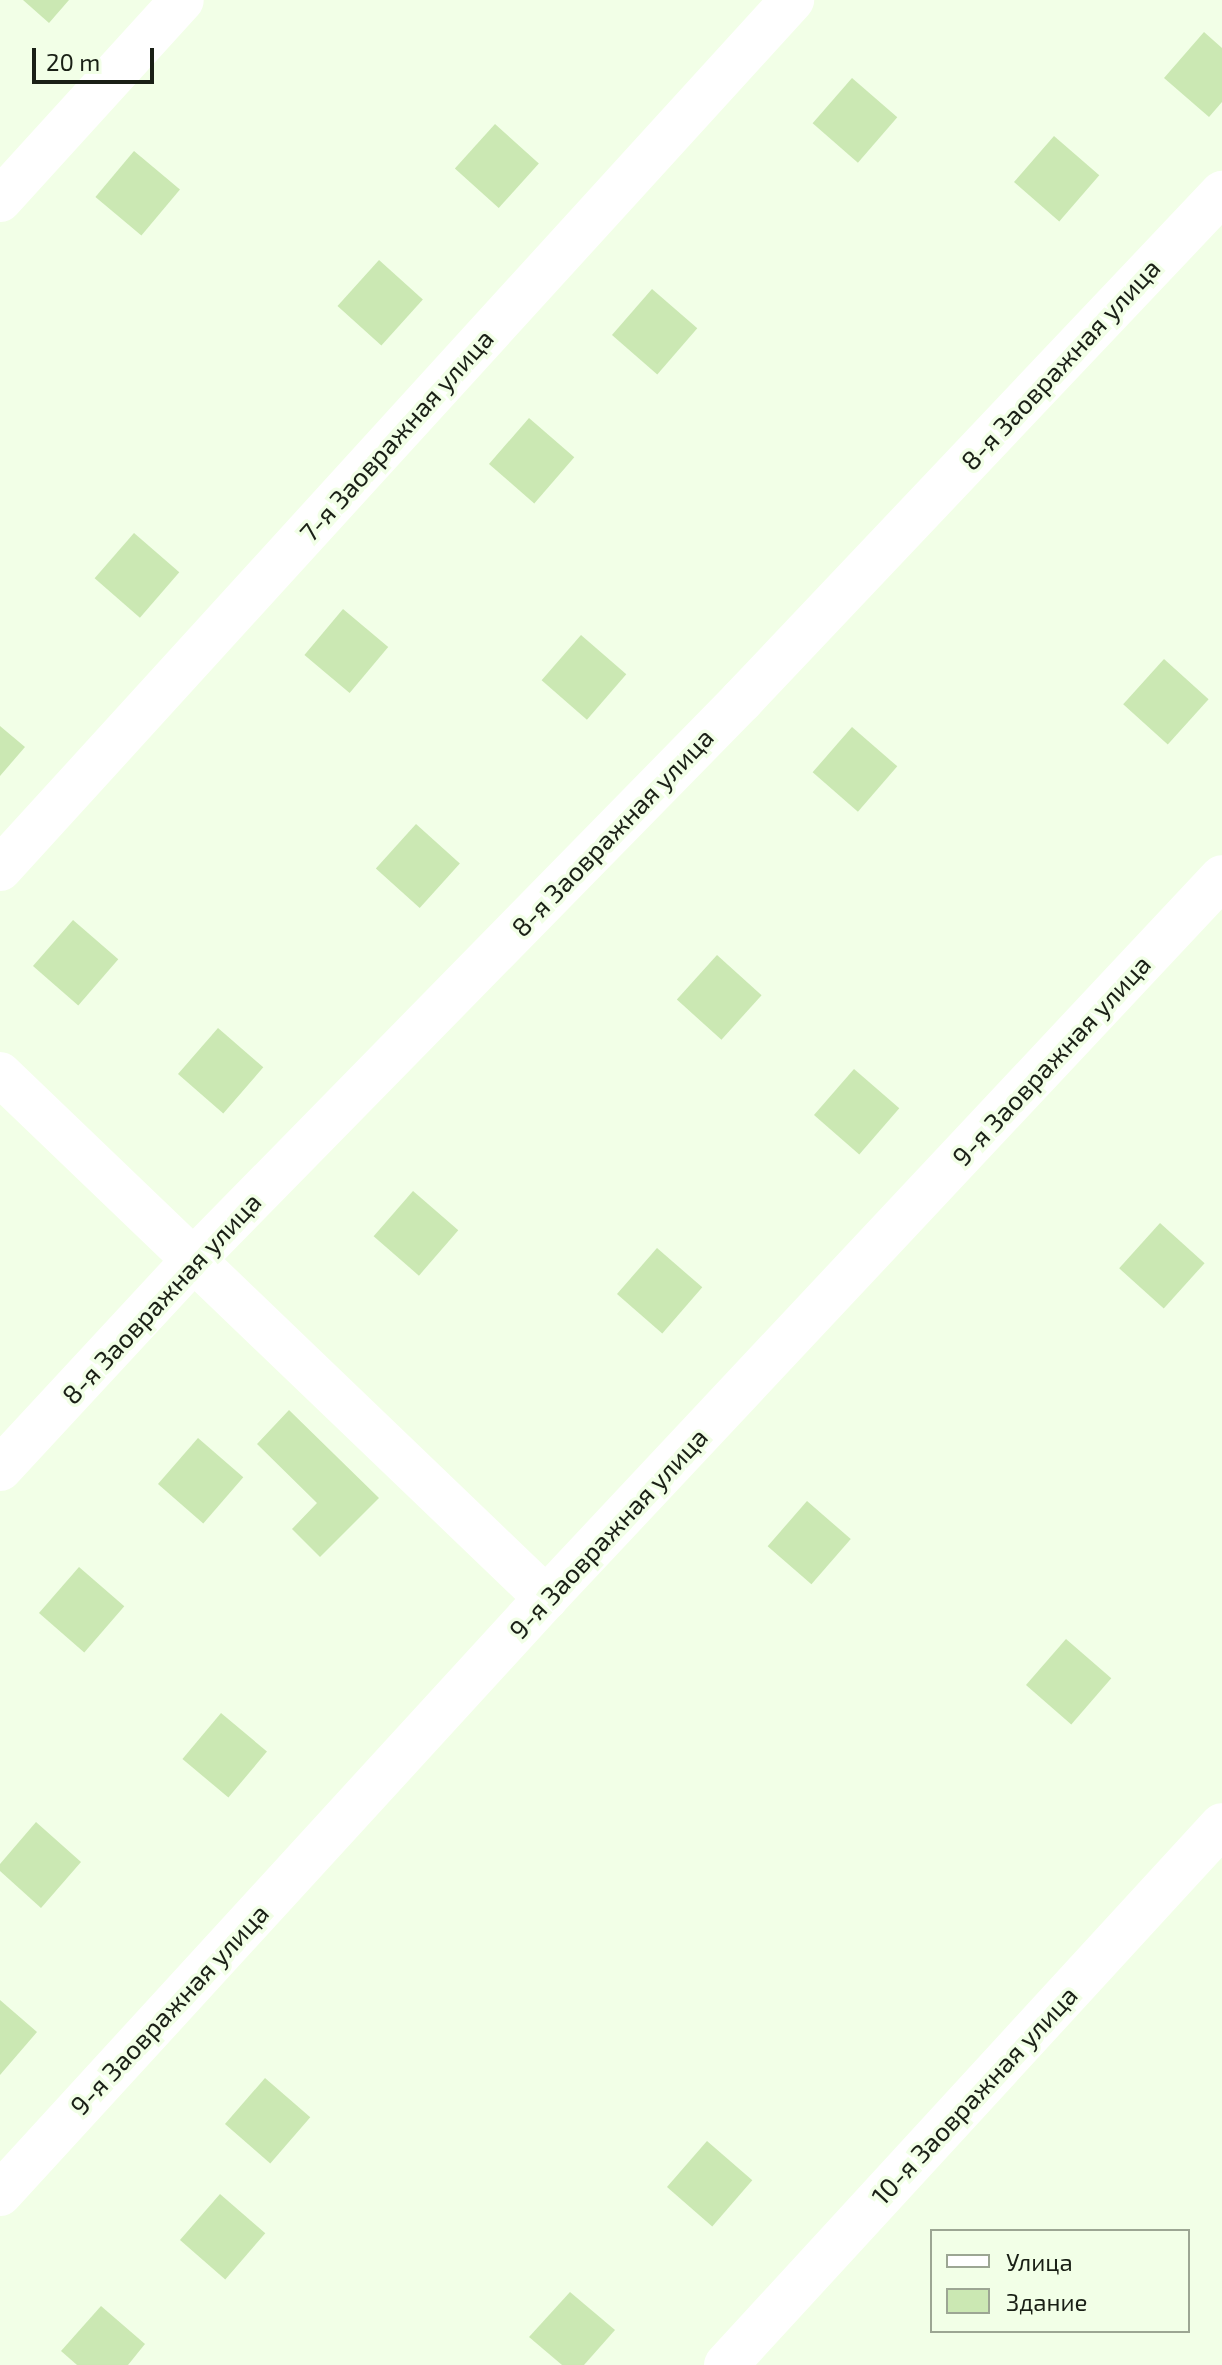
<!DOCTYPE html>
<html>
<head>
<meta charset="utf-8">
<style>
	body { margin:0 }
	#map { position:relative; width:1222px; height:2365px; overflow:hidden; background:#f2ffe7; font-family:"Exo 2",sans-serif }
	div>[style] { position:absolute }
	.building>* { inset:0; background:#cbe8b3; transform-origin:0 0 }
	.minor>* { height:44px; margin:-22px; padding:0 22px; transform-origin:22px; border-radius:22px; background:#fff }
	span { translate:-50% -50%; white-space:nowrap; text-align:center; line-height:1.15; -webkit-text-stroke:7px #f2ffe7; paint-order:stroke }
	.street-label { font-size:26px; color:#1a2016 }
	.legend { position:absolute; left:930px; top:2229px; width:260px; height:104px; box-sizing:border-box; background:#f2ffe7; border:2px solid #9ca693; margin:0; padding:10px 14px; list-style:none; font-size:24px; color:#1a2016 }
	.legend li { display:flex; align-items:center; gap:16px; height:40px }
	.legend b { width:40px; border:2px solid #9ca693 }
	.scale { position:absolute; left:32px; top:48px; width:122px; height:36px; box-sizing:border-box; border:4px solid #1a2016; border-top:0; padding-left:10px; font-size:24px; line-height:28px; white-space:nowrap; color:#1a2016; -webkit-text-stroke:6px #f2ffe7; paint-order:stroke }
</style>
</head>
<body>
<div id="map">
	<div class="building">
		<div style="clip-path:polygon(23px 0,69px 0,49px 23px)"></div>
		<div style="clip-path:polygon(1204px 32px,1222px 48px,1222px 102px,1209px 117px,1164px 78px)"></div>
		<div style="left:852px;top:78px;width:60px;height:60px;rotate:41deg"></div>
		<div style="left:495px;top:124px;width:59px;height:60px;rotate:42deg"></div>
		<div style="left:1054px;top:136px;width:60px;height:61px;rotate:41deg"></div>
		<div style="left:134px;top:151px;width:60px;height:60px;rotate:40deg"></div>
		<div style="left:379px;top:260px;width:59px;height:62px;rotate:42deg"></div>
		<div style="left:652px;top:289px;width:60px;height:61px;rotate:41deg"></div>
		<div style="left:529px;top:418px;width:60px;height:61px;rotate:41deg"></div>
		<div style="left:134px;top:533px;width:60px;height:60px;rotate:41deg"></div>
		<div style="left:343px;top:609px;width:59px;height:60px;rotate:40deg"></div>
		<div style="left:581px;top:635px;width:60px;height:60px;rotate:41deg"></div>
		<div style="left:1164px;top:659px;width:60px;height:61px;rotate:42deg"></div>
		<div style="clip-path:polygon(0 726px,25px 747px,0 776px)"></div>
		<div style="left:852px;top:727px;width:60px;height:60px;rotate:41deg"></div>
		<div style="left:416px;top:824px;width:59px;height:60px;rotate:42deg"></div>
		<div style="left:73px;top:920px;width:60px;height:61px;rotate:41deg"></div>
		<div style="left:717px;top:955px;width:60px;height:60px;rotate:42deg"></div>
		<div style="left:218px;top:1028px;width:60px;height:61px;rotate:41deg"></div>
		<div style="left:854px;top:1069px;width:60px;height:61px;rotate:41deg"></div>
		<div style="left:413px;top:1191px;width:60px;height:60px;rotate:41deg"></div>
		<div style="left:1160px;top:1223px;width:60px;height:61px;rotate:42deg"></div>
		<div style="left:657px;top:1248px;width:60px;height:61px;rotate:41deg"></div>
		<div style="clip-path:polygon(289px 1410px,379px 1498px,320px 1557px,292px 1529px,317px 1503px,257px 1444px)"></div>
		<div style="left:198px;top:1438px;width:60px;height:61px;rotate:41deg"></div>
		<div style="left:807px;top:1501px;width:58px;height:60px;rotate:41deg"></div>
		<div style="left:79px;top:1567px;width:60px;height:61px;rotate:41deg"></div>
		<div style="left:1066px;top:1639px;width:60px;height:61px;rotate:41deg"></div>
		<div style="left:221px;top:1713px;width:60px;height:60px;rotate:40deg"></div>
		<div style="clip-path:polygon(36px 1822px,81px 1862px,41px 1908px,0 1871px,0 1864px)"></div>
		<div style="clip-path:polygon(0 2000px,37px 2032px,0 2075px)"></div>
		<div style="left:265px;top:2078px;width:60px;height:61px;rotate:41deg"></div>
		<div style="left:707px;top:2141px;width:60px;height:61px;rotate:41deg"></div>
		<div style="left:220px;top:2194px;width:60px;height:61px;rotate:41deg"></div>
		<div style="clip-path:polygon(570px 2292px,615px 2330px,584px 2365px,562px 2365px,529px 2337px)"></div>
		<div style="clip-path:polygon(101px 2306px,145px 2344px,128px 2365px,77px 2365px,61px 2351px)"></div>
	</div>
	<div class="minor">
		<div style="left:0;top:200px;width:270px;rotate:-47.7deg"></div>
		<div style="left:0;top:869px;width:1176px;rotate:-47.65deg"></div>
		<div style="left:0;top:1074px;width:757px;rotate:43.82deg"></div>
		<div style="left:0;top:1469px;width:289px;rotate:-47.2deg"></div>
		<div style="left:196px;top:1257px;width:779px;rotate:-45.57deg"></div>
		<div style="left:741px;top:701px;width:700px;rotate:-46.56deg"></div>
		<div style="left:0;top:2194px;width:808px;rotate:-47.51deg"></div>
		<div style="left:546px;top:1598px;width:988px;rotate:-46.84deg"></div>
		<div style="left:726px;top:2365px;width:733px;rotate:-47.43deg"></div>
	</div>
	<div class="street-label">
		<span style="left:1060px;top:364px;rotate:-47deg">8-я Заовражная улица</span>
		<span style="left:396px;top:435px;rotate:-48deg">7-я Заовражная улица</span>
		<span style="left:612px;top:832px;rotate:-46deg">8-я Заовражная улица</span>
		<span style="left:1051px;top:1060px;rotate:-47deg">9-я Заовражная улица</span>
		<span style="left:161px;top:1298px;rotate:-47deg">8-я Заовражная улица</span>
		<span style="left:608px;top:1533px;rotate:-47deg">9-я Заовражная улица</span>
		<span style="left:169px;top:2009px;rotate:-47deg">9-я Заовражная улица</span>
		<span style="left:974px;top:2095px;rotate:-47deg">10-я Заовражная улица</span>
	</div>
	<ul class="legend">
	<li><b style="height:10px;background:#fff"></b>Улица</li>
	<li><b style="height:22px;background:#cbe8b3"></b>Здание</li>
	</ul>
	<div class="scale">20 m</div>
</div>
</body>
</html>
